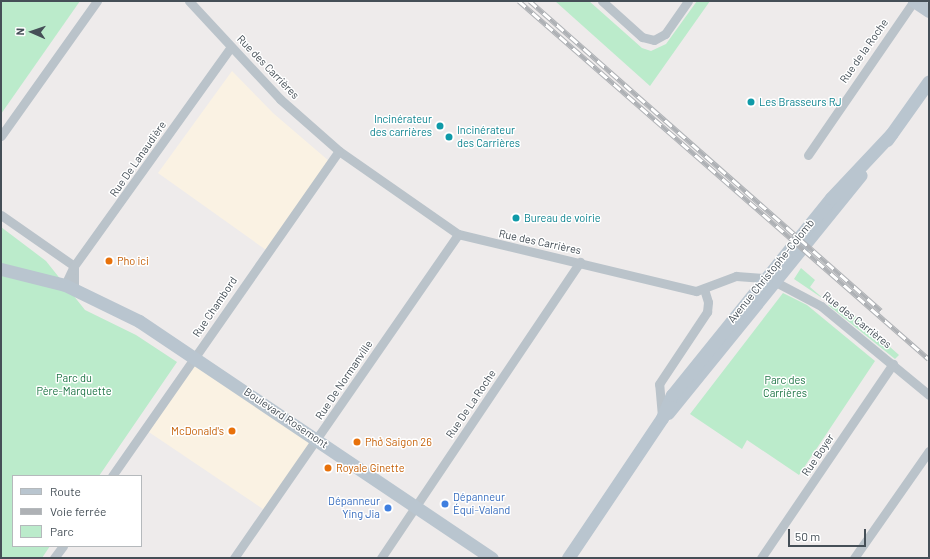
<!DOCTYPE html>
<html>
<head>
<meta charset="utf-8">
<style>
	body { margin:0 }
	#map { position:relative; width:930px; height:559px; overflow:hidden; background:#eeebeb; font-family:Barlow,sans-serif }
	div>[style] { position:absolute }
	.commercial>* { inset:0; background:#faf2e3; transform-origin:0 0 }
	.green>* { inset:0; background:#bbebcb }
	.street>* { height:9px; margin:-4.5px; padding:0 4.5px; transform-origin:4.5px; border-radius:4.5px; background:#bac3ca }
	.secondary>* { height:13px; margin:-6.5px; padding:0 6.5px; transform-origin:6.5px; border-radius:6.5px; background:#b9c5cf }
	.rail>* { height:4.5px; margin-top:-2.25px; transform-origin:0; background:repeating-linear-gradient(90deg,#fff 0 9px,#aeb1b5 0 18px); box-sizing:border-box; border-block:1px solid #aeb1b5 }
	.dots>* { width:11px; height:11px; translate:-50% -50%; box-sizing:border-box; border:2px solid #fff; border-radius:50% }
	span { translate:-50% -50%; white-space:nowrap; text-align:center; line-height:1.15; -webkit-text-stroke:3px #fff; paint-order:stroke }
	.street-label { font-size:11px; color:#454f57 }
	.culture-label { font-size:11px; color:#0d838f }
	.left { translate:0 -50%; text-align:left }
	.right { translate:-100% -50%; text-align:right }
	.food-label { font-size:11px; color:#c56008 }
	.park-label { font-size:11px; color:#1b7343 }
	.shop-label { font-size:11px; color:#366cbe }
	.frame { position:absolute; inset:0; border:2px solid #454f57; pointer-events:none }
	.legend { position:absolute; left:12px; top:475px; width:130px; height:72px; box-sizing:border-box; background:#fff; border:1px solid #b5b9bc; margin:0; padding:5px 7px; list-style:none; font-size:12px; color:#454f57 }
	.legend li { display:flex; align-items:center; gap:8px; height:20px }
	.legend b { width:20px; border:1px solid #b5b9bc }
	.north { position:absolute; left:12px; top:12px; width:40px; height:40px; -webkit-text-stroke:3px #fff; paint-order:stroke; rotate:272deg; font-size:11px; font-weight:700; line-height:16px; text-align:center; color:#454f57 }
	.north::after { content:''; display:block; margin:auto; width:14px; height:18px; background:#454f57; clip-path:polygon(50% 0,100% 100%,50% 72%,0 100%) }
	.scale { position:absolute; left:788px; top:529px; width:78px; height:18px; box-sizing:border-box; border:2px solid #454f57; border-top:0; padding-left:5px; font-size:12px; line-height:14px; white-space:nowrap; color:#454f57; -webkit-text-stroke:3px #fff; paint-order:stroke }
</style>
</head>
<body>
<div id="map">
	<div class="commercial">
		<div style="clip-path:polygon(232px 71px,273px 113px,329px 161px,266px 250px,158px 173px)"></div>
		<div style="left:198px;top:359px;width:143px;height:88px;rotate:34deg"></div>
	</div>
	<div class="green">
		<div style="clip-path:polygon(1px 1px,80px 1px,1px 114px)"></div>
		<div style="clip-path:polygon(555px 1px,589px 1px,642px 48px,651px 51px,666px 44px,697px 1px,710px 1px,650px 86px)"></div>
		<div style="clip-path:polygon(1px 227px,46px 261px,85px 310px,136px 335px,177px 362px,99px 476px,13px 476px,13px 546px,50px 546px,42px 558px,1px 558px)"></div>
		<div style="clip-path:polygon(801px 268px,815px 280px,810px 287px,825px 300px,794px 279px)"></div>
		<div style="clip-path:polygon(783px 293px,807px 305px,875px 361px,799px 475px,747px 440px,742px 449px,690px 414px)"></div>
		<div style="clip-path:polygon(831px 301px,843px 309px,845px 307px,899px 355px,895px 359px,828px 305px)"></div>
	</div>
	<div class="street">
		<div style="left:189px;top:1px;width:134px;rotate:47.1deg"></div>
		<div style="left:280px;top:99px;width:79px;rotate:41.4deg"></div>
		<div style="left:339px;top:151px;width:145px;rotate:34.9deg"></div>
		<div style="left:458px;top:234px;width:245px;rotate:13.5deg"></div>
		<div style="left:696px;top:291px;width:43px;rotate:-20.6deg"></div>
		<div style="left:736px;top:276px;width:32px;rotate:4deg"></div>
		<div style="left:768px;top:278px;width:60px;rotate:27.8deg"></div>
		<div style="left:821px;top:306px;width:140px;rotate:39.5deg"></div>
		<div style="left:602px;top:1px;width:54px;rotate:42deg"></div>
		<div style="left:642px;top:37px;width:12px;rotate:14deg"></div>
		<div style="left:654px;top:40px;width:13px;rotate:-29deg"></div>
		<div style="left:665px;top:34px;width:40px;rotate:-55.1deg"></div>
		<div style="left:1px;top:136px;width:166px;rotate:-54.6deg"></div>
		<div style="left:808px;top:155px;width:187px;rotate:-55.5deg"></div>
		<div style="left:1px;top:215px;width:89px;rotate:34.9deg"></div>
		<div style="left:74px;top:266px;width:24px;rotate:90deg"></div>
		<div style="left:65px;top:285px;width:21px;rotate:-65deg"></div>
		<div style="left:74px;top:266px;width:269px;rotate:-54.4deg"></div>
		<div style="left:662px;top:416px;width:32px;rotate:-95deg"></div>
		<div style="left:659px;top:384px;width:87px;rotate:-56.3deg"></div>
		<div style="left:707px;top:312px;width:10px;rotate:-84deg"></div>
		<div style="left:708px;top:302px;width:14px;rotate:-107deg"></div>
		<div style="left:112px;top:476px;width:396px;rotate:-55.1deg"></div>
		<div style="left:54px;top:558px;width:15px;rotate:-53deg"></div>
		<div style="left:234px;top:558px;width:394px;rotate:-55.3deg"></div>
		<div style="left:381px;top:558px;width:357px;rotate:-56.1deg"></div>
		<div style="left:761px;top:558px;width:235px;rotate:-55.8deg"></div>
		<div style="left:854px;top:558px;width:131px;rotate:-55deg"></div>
	</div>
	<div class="secondary">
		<div style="left:914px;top:1px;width:18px;rotate:34deg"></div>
		<div style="left:887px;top:140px;width:72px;rotate:-54.6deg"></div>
		<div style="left:1px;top:269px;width:66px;rotate:14deg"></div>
		<div style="left:65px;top:285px;width:82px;rotate:25.9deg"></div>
		<div style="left:139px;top:321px;width:425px;rotate:33.9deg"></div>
		<div style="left:668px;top:413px;width:306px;rotate:-51deg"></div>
		<div style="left:568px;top:558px;width:169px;rotate:-56.1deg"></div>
		<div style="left:662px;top:418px;width:25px;rotate:-67deg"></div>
		<div style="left:672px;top:395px;width:253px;rotate:-51.1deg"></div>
		<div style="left:831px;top:198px;width:88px;rotate:-46.8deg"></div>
	</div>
	<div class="rail">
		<div style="left:519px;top:1px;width:544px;rotate:41.13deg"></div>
		<div style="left:530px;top:1px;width:468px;rotate:41.4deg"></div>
	</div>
	<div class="dots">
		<div style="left:751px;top:102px;background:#0f9aa8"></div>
		<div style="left:440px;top:126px;background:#0f9aa8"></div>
		<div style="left:449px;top:137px;background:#0f9aa8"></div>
		<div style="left:516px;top:218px;background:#0f9aa8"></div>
		<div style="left:109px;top:261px;background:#e8710a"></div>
		<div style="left:232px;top:431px;background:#e8710a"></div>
		<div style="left:357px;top:442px;background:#e8710a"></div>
		<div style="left:328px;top:468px;background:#e8710a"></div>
		<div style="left:445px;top:504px;background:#3f7fe0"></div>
		<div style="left:388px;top:508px;background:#3f7fe0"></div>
	</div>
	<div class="street-label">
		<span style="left:864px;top:51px;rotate:-55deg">Rue de la Roche</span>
		<span style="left:268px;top:67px;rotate:46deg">Rue des Carrières</span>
		<span style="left:138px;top:159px;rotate:-55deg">Rue De Lanaudière</span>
		<span style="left:540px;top:242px;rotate:12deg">Rue des Carrières</span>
		<span style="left:771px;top:271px;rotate:-51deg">Avenue Christophe-Colomb</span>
		<span style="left:215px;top:307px;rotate:-56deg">Rue Chambord</span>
		<span style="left:857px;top:320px;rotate:38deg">Rue des Carrières</span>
		<span style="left:344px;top:380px;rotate:-56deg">Rue De Normanville</span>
		<span style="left:471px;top:404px;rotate:-56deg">Rue De La Roche</span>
		<span style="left:286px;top:418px;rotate:34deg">Boulevard Rosemont</span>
		<span style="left:818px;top:455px;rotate:-56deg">Rue Boyer</span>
	</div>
	<div class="culture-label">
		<span class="left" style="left:759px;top:102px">Les Brasseurs RJ</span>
		<span class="right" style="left:432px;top:126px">Incinérateur<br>des carrières</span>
		<span class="left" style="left:457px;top:137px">Incinérateur<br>des Carrières</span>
		<span class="left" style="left:524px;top:218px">Bureau de voirie</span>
	</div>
	<div class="food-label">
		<span class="left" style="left:117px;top:261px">Pho ici</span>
		<span class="right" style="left:224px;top:431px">McDonald's</span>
		<span class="left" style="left:365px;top:442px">Phở Saigon 26</span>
		<span class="left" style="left:336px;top:468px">Royale Ginette</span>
	</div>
	<div class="park-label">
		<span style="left:74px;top:385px">Parc du<br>Père-Marquette</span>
		<span style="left:785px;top:387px">Parc des<br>Carrières</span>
	</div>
	<div class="shop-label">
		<span class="left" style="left:453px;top:504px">Dépanneur<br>Équi-Valand</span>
		<span class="right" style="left:380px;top:508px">Dépanneur<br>Ying Jia</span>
	</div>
	<div class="frame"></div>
	<ul class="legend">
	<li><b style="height:5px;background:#b9c5cf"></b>Route</li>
	<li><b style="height:5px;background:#aeb1b5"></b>Voie ferrée</li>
	<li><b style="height:11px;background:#bbebcb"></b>Parc</li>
	</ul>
	<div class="north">N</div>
	<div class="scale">50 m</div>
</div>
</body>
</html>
